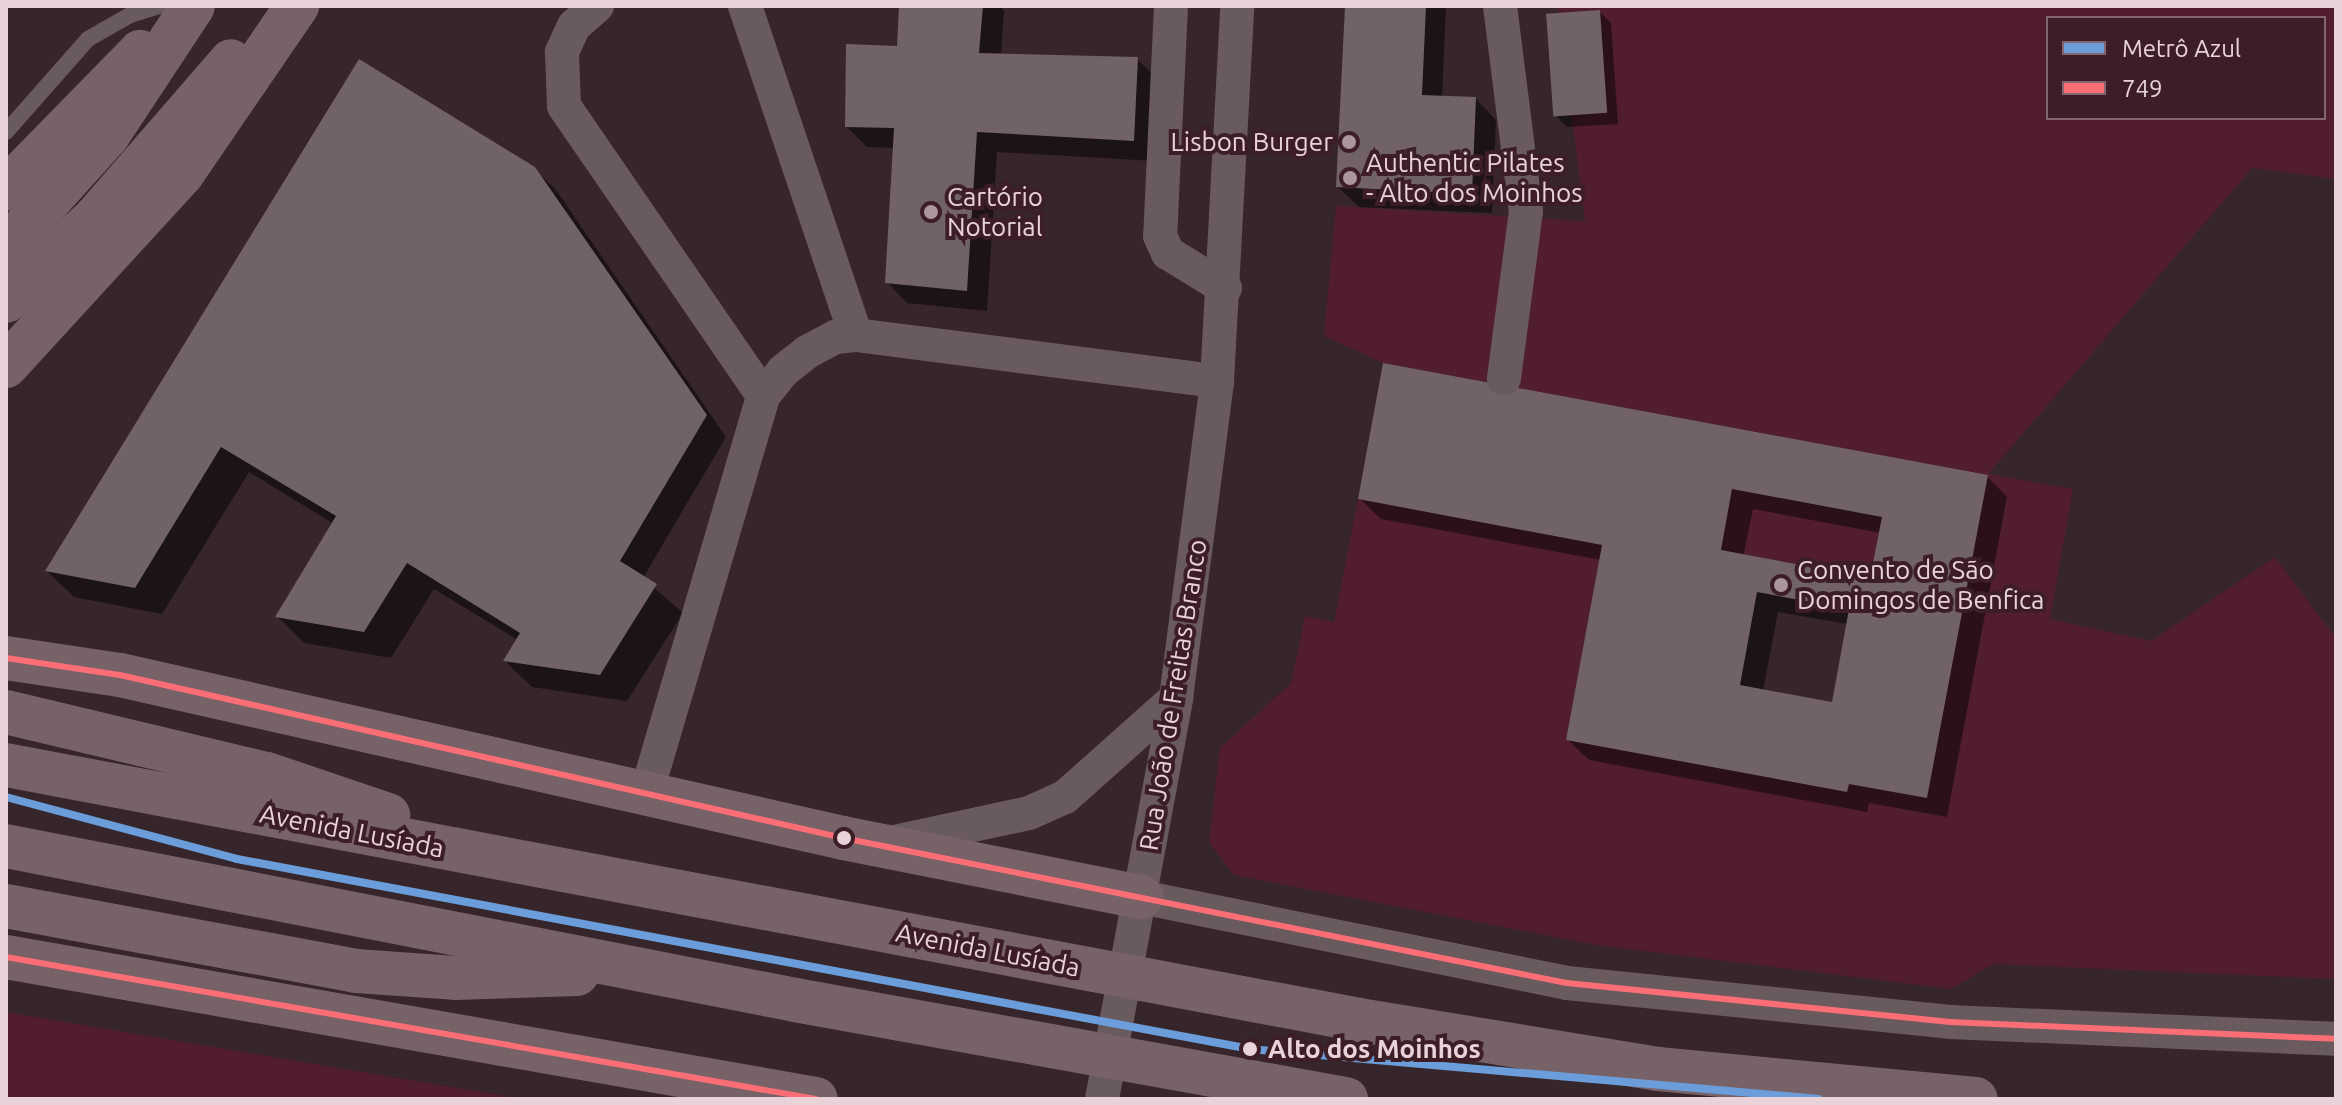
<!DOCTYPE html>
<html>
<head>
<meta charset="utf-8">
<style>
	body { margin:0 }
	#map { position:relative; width:2342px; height:1105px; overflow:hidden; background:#36252a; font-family:Ubuntu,sans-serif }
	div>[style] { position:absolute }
	.green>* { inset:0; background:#521e2f; transform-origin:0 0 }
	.shadow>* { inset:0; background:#0007 }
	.building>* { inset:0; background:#706265; transform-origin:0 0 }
	.lane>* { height:16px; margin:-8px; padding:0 8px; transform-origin:8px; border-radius:8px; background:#695a5e }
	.street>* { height:34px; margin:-17px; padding:0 17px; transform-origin:17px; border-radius:17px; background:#695a5e }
	.primary>* { height:44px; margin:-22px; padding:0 22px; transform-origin:22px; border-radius:22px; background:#766267 }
	.bus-1>* { height:6px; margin:-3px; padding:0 3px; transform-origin:3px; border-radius:3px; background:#fb6e76 }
	.metro-1>* { height:8px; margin:-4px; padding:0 4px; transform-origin:4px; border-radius:4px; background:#6a9dd9 }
	.dots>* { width:22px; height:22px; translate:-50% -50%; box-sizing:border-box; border:4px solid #3d1e27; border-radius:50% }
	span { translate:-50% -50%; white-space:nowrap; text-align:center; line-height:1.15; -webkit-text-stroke:8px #3d1e27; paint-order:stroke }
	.poi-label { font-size:26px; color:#e9d3d8 }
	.right { translate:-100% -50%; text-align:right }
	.left { translate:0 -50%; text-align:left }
	.street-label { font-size:26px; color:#e9d3d8 }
	.stop-label { font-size:26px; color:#e9d3d8; font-weight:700 }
	.frame { position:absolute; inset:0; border:8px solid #e9d3d8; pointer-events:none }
	.legend { position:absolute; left:2046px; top:16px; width:280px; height:104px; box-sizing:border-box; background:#3d1e27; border:2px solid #82666e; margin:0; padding:10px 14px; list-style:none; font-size:24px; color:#e9d3d8 }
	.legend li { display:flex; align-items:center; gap:16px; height:40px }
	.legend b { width:40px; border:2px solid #82666e }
</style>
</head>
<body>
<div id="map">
	<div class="green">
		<div style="clip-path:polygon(evenodd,1558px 6px,2336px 6px,2336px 179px,2252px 168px,1988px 474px,2073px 489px,2050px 619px,2151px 641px,2275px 557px,2336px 638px,2336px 979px,1993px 964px,1951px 989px,1596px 945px,1234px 875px,1209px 842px,1220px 748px,1291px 683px,1305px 616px,1334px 622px,1358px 499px,1602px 545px,1566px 740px,1846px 792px,1849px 784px,1927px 797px,1987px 475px,1383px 363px,1324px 336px,1336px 206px,1585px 221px,1558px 6px,2048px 18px,2324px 18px,2324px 118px,2048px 118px,2048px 18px)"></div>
		<div style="left:1732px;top:489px;width:153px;height:62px;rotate:11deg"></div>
		<div style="clip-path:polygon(6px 1012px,523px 1099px,6px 1099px)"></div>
	</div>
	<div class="shadow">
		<div style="clip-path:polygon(901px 6px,1000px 6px,1004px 11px,1001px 56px,1137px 59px,1158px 79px,1154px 161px,997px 152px,987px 311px,907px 303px,887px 282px,895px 148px,867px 147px,847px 127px,899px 48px)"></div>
		<div style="clip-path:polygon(1347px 6px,1446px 6px,1442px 98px,1476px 99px,1496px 120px,1492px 213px,1359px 207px,1338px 187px)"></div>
		<div style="clip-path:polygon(1600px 12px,1611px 23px,1618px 124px,1567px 127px,1556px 116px)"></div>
		<div style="clip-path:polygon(534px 169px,556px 190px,726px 437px,643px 578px,683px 613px,627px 701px,532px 687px,505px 661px,518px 640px,434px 589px,391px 658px,304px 643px,277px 616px,334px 524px,249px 472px,162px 614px,74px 597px,47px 571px)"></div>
		<div style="clip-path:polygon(evenodd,1987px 476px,2007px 497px,1947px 817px,1869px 803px,1867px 812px,1589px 760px,1568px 740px,1601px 560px,1381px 519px,1360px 499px,1987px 476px,1753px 509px,1881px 533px,1872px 580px,1743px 557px,1753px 509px,1987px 476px,1778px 612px,1848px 624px,1833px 704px,1763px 691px,1778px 612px)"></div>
	</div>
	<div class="building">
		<div style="clip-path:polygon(899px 6px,983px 6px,979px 53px,1138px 57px,1134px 141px,977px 132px,967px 291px,885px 283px,894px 128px,845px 127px,846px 44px,897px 46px)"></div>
		<div style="clip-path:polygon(1345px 6px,1426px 6px,1422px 95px,1476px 97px,1472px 194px,1336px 187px)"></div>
		<div style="left:1600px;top:10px;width:103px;height:54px;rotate:86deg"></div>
		<div style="clip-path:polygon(359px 59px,535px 167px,707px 415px,620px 561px,657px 584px,600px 675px,503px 661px,520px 633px,407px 563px,364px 632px,275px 617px,336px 516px,221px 447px,135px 588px,45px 571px)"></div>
		<div style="clip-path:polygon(evenodd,1383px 363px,1988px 475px,1927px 798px,1849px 784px,1847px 792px,1566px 740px,1602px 545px,1358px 499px,1383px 363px,1732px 489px,1882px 517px,1870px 578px,1721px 550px,1732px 489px,1383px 363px,1757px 592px,1849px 609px,1832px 702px,1740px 685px,1757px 592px)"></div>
	</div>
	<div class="lane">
		<div style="left:6px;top:132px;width:124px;rotate:-48.6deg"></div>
		<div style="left:88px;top:39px;width:48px;rotate:-29.7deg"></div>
		<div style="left:130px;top:15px;width:31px;rotate:-17deg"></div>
	</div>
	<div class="street">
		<div style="left:597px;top:6px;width:30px;rotate:139deg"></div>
		<div style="left:574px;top:26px;width:29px;rotate:115deg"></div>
		<div style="left:562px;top:52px;width:54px;rotate:87.9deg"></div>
		<div style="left:564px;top:106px;width:352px;rotate:55.5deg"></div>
		<div style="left:763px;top:396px;width:32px;rotate:-51deg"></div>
		<div style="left:783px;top:371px;width:31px;rotate:-38deg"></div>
		<div style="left:807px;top:352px;width:32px;rotate:-28deg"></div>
		<div style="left:835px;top:337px;width:21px;rotate:-5deg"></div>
		<div style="left:856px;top:335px;width:364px;rotate:7.3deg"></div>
		<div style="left:745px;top:6px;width:347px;rotate:71.4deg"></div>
		<div style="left:1171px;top:6px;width:230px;rotate:92.7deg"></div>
		<div style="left:1160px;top:236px;width:19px;rotate:65deg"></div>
		<div style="left:1168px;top:253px;width:67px;rotate:31.6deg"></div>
		<div style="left:1500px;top:6px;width:207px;rotate:82.8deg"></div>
		<div style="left:1526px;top:211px;width:169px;rotate:97.5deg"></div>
		<div style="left:647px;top:791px;width:412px;rotate:-73.6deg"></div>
		<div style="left:889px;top:843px;width:143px;rotate:-12.1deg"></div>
		<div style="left:1029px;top:813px;width:39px;rotate:-24deg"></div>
		<div style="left:1065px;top:797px;width:149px;rotate:-41.7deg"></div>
		<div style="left:1141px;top:897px;width:435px;rotate:11.4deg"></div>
		<div style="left:1567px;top:983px;width:385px;rotate:5.8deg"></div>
		<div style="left:1950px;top:1022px;width:386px;rotate:2.5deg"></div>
		<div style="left:1102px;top:1099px;width:408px;rotate:-79.5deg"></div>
		<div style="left:1176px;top:698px;width:320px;rotate:-82.6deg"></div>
		<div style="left:1217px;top:381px;width:376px;rotate:-86.9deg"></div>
	</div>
	<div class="primary">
		<div style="left:6px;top:189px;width:192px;rotate:-45.6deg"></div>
		<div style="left:6px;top:248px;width:152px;rotate:-47.9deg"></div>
		<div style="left:108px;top:135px;width:154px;rotate:-56.6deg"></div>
		<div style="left:6px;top:301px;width:123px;rotate:-43deg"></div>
		<div style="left:96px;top:217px;width:206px;rotate:-49.1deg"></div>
		<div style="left:6px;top:366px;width:260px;rotate:-47.5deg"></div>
		<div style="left:182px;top:174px;width:204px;rotate:-55.6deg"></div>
		<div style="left:6px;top:658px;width:115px;rotate:8.5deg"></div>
		<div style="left:120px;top:675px;width:741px;rotate:12.7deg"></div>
		<div style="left:843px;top:838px;width:304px;rotate:11.2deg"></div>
		<div style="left:6px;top:712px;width:268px;rotate:13.4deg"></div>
		<div style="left:267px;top:774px;width:128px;rotate:18.7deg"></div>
		<div style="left:6px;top:765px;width:1377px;rotate:10.67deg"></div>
		<div style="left:1359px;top:1020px;width:303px;rotate:9.3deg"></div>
		<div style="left:1658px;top:1069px;width:319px;rotate:5.4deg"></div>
		<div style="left:6px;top:846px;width:804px;rotate:11.04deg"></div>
		<div style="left:795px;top:1000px;width:560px;rotate:10.19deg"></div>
		<div style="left:6px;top:906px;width:356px;rotate:10.5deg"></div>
		<div style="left:356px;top:971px;width:99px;rotate:4deg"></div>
		<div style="left:455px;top:978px;width:122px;rotate:-1.9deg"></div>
		<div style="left:6px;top:957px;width:822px;rotate:9.94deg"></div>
	</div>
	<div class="bus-1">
		<div style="left:6px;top:658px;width:115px;rotate:8.5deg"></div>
		<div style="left:120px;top:675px;width:741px;rotate:12.7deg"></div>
		<div style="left:843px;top:838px;width:738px;rotate:11.33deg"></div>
		<div style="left:1567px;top:983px;width:385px;rotate:5.8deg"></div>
		<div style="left:1950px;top:1022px;width:386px;rotate:2.5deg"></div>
		<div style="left:6px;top:957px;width:822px;rotate:9.94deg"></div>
	</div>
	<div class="metro-1">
		<div style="left:6px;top:797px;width:239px;rotate:15deg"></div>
		<div style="left:237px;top:859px;width:1031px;rotate:10.62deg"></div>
		<div style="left:1250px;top:1049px;width:571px;rotate:5.02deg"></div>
	</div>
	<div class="dots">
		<div style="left:1349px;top:142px;background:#aa969b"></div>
		<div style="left:1350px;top:178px;background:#aa969b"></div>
		<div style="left:931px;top:212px;background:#aa969b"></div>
		<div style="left:1781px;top:585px;background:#aa969b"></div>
		<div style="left:844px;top:838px;background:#e9d3d8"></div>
		<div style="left:1250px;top:1049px;background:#e9d3d8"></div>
	</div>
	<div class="poi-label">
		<span class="right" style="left:1333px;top:142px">Lisbon Burger</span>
		<span class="left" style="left:1366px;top:178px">Authentic Pilates<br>- Alto dos Moinhos</span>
		<span class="left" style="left:947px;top:212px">Cartório<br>Notorial</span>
		<span class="left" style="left:1797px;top:585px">Convento de São<br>Domingos de Benfica</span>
	</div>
	<div class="street-label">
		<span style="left:1173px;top:695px;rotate:-81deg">Rua João de Freitas Branco</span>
		<span style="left:352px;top:831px;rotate:11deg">Avenida Lusíada</span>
		<span style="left:988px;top:950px;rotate:11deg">Avenida Lusíada</span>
	</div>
	<div class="stop-label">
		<span class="left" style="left:1268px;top:1049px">Alto dos Moinhos</span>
	</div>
	<div class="frame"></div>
	<ul class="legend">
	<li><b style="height:10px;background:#6a9dd9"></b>Metrô Azul</li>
	<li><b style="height:10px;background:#fb6e76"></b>749</li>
	</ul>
</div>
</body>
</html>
